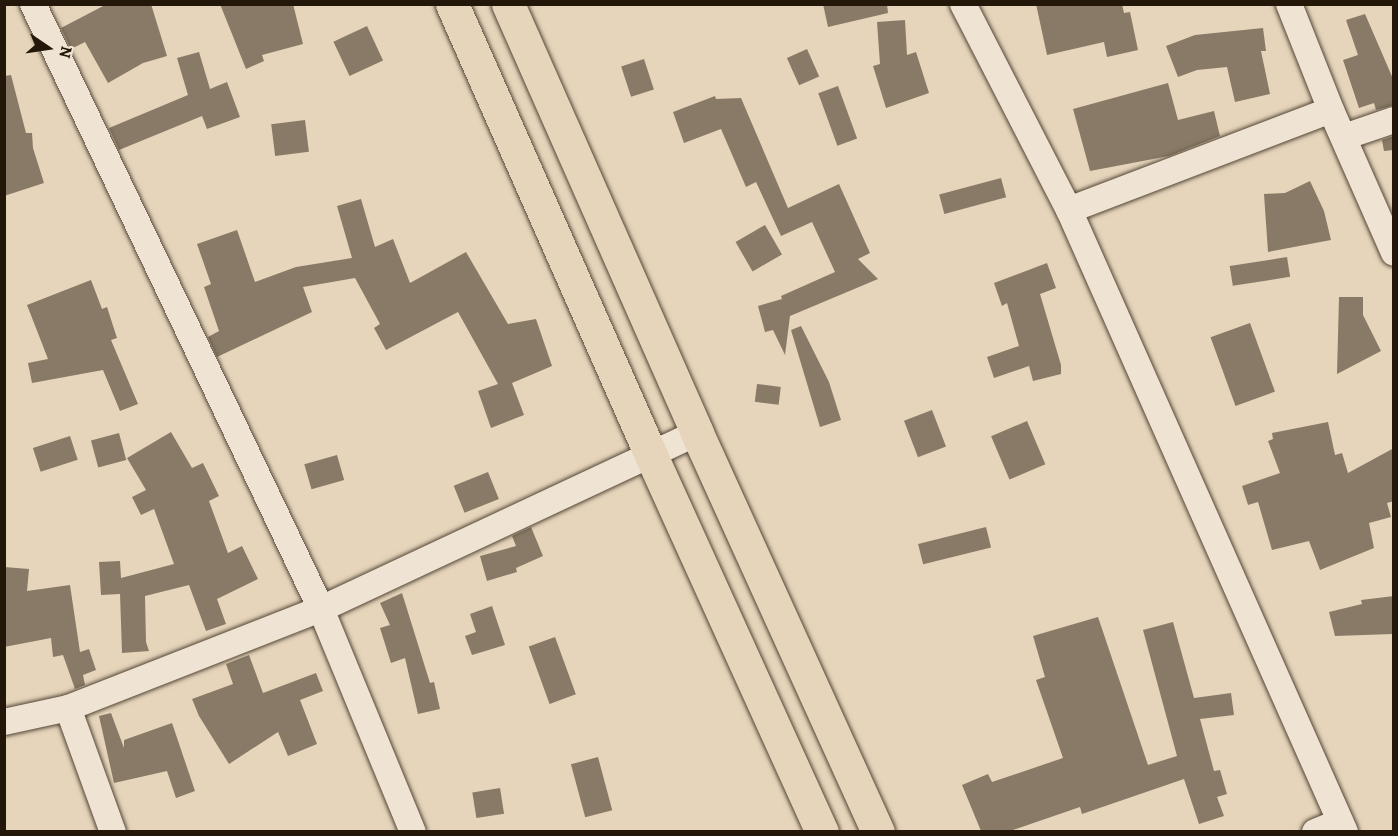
<!DOCTYPE html>
<html>
<head>
<meta charset="utf-8">
<style>
	body { margin:0 }
	#map { position:relative; width:1398px; height:836px; overflow:hidden; background:#e6d5bb; font-family:Alegreya,serif }
	div>[style] { position:absolute }
	.building>* { inset:0; background:#887a66; transform-origin:0 0 }
	.roads { filter:drop-shadow(0 0 2px #534636) drop-shadow(0 0 2px #534636) }
	.minor>* { height:26px; margin:-13px; padding:0 13px; transform-origin:13px; border-radius:13px; background:#efe4d3 }
	.highway>* { height:33px; margin:-16.5px; padding:0 16.5px; transform-origin:16.5px; border-radius:16.5px; background:#e6d5bb }
	span { translate:-50% -50%; white-space:nowrap; text-align:center; line-height:1.15; -webkit-text-stroke:4.5px #efe4d3; paint-order:stroke }
	.frame { position:absolute; inset:0; border:6px solid #221709; pointer-events:none }
	.north { position:absolute; left:18px; top:18px; width:60px; height:60px; -webkit-text-stroke:4px #efe4d3; paint-order:stroke; rotate:103deg; font-size:16px; font-weight:700; line-height:24px; text-align:center; color:#221709 }
	.north::after { content:''; display:block; margin:auto; width:21px; height:27px; background:#221709; clip-path:polygon(50% 0,100% 100%,50% 72%,0 100%) }
</style>
</head>
<body>
<div id="map">
	<div class="building">
		<div style="clip-path:polygon(107px 4px,151px 4px,167px 56px,143px 63px,108px 83px,85px 42px,71px 49px,61px 28px)"></div>
		<div style="clip-path:polygon(220px 4px,293px 4px,303px 44px,262px 55px,264px 61px,246px 69px)"></div>
		<div style="clip-path:polygon(823px 4px,887px 4px,888px 13px,828px 27px)"></div>
		<div style="clip-path:polygon(1036px 4px,1122px 4px,1124px 13px,1130px 12px,1138px 50px,1107px 57px,1104px 42px,1047px 55px)"></div>
		<div style="clip-path:polygon(1365px 14px,1394px 81px,1394px 105px,1376px 110px,1374px 103px,1359px 108px,1343px 60px,1358px 55px,1346px 20px)"></div>
		<div style="clip-path:polygon(905px 20px,907px 55px,916px 52px,929px 93px,886px 108px,873px 66px,880px 64px,877px 22px)"></div>
		<div style="left:367px;top:26px;width:38px;height:37px;rotate:65deg"></div>
		<div style="clip-path:polygon(1263px 28px,1266px 51px,1261px 51px,1270px 94px,1235px 102px,1227px 67px,1197px 70px,1178px 77px,1166px 46px,1195px 35px)"></div>
		<div style="left:807px;top:49px;width:30px;height:22px;rotate:66deg"></div>
		<div style="clip-path:polygon(199px 52px,210px 89px,227px 82px,240px 117px,207px 129px,202px 116px,119px 150px,109px 128px,188px 95px,177px 58px)"></div>
		<div style="left:644px;top:59px;width:32px;height:24px;rotate:72deg"></div>
		<div style="clip-path:polygon(11px 75px,26px 133px,32px 133px,33px 148px,44px 183px,4px 196px,4px 76px)"></div>
		<div style="clip-path:polygon(1168px 83px,1178px 120px,1214px 111px,1220px 136px,1169px 156px,1090px 171px,1073px 109px)"></div>
		<div style="left:838px;top:86px;width:56px;height:21px;rotate:70deg"></div>
		<div style="clip-path:polygon(715px 96px,716px 99px,741px 98px,788px 208px,839px 184px,870px 253px,858px 259px,878px 279px,790px 316px,785px 355px,773px 330px,765px 332px,758px 306px,782px 299px,781px 296px,835px 272px,812px 222px,781px 236px,756px 182px,746px 187px,721px 129px,684px 143px,673px 112px)"></div>
		<div style="left:305px;top:120px;width:32px;height:34px;rotate:83deg"></div>
		<div style="clip-path:polygon(1394px 136px,1394px 150px,1384px 151px,1382px 140px)"></div>
		<div style="left:1001px;top:178px;width:20px;height:64px;rotate:75deg"></div>
		<div style="clip-path:polygon(1310px 181px,1324px 211px,1331px 240px,1268px 252px,1264px 194px,1285px 193px)"></div>
		<div style="clip-path:polygon(361px 199px,375px 247px,393px 239px,410px 283px,466px 252px,508px 324px,536px 319px,552px 366px,512px 383px,524px 415px,491px 428px,478px 391px,498px 384px,458px 312px,386px 350px,374px 328px,380px 324px,355px 278px,303px 287px,312px 312px,217px 357px,208px 337px,219px 331px,204px 287px,211px 284px,197px 244px,237px 230px,255px 282px,296px 267px,352px 258px,337px 206px)"></div>
		<div style="left:765px;top:225px;width:34px;height:34px;rotate:60deg"></div>
		<div style="left:1287px;top:257px;width:20px;height:58px;rotate:81deg"></div>
		<div style="clip-path:polygon(1047px 263px,1056px 288px,1040px 294px,1061px 365px,1061px 374px,1033px 381px,1029px 366px,994px 378px,987px 357px,1019px 346px,1007px 303px,1002px 306px,994px 283px)"></div>
		<div style="clip-path:polygon(91px 280px,102px 309px,107px 307px,117px 338px,111px 340px,138px 404px,120px 411px,103px 370px,32px 383px,28px 363px,48px 359px,27px 305px)"></div>
		<div style="clip-path:polygon(1339px 297px,1363px 297px,1363px 315px,1381px 351px,1337px 374px)"></div>
		<div style="left:1250px;top:323px;width:73px;height:42px;rotate:70deg"></div>
		<div style="clip-path:polygon(801px 326px,829px 382px,841px 420px,820px 427px,791px 330px)"></div>
		<div style="left:757px;top:384px;width:24px;height:18px;rotate:7deg"></div>
		<div style="left:932px;top:410px;width:39px;height:30px;rotate:69deg"></div>
		<div style="left:1027px;top:421px;width:47px;height:39px;rotate:67deg"></div>
		<div style="clip-path:polygon(1328px 422px,1335px 455px,1342px 453px,1348px 473px,1394px 448px,1394px 501px,1387px 503px,1391px 517px,1369px 523px,1374px 548px,1320px 570px,1309px 541px,1272px 550px,1258px 502px,1248px 505px,1242px 486px,1280px 473px,1268px 441px,1273px 439px,1272px 433px)"></div>
		<div style="clip-path:polygon(171px 432px,192px 468px,203px 463px,219px 496px,209px 501px,228px 553px,242px 546px,258px 579px,217px 599px,226px 624px,206px 631px,189px 585px,145px 596px,146px 642px,149px 651px,122px 653px,120px 594px,101px 595px,99px 562px,120px 561px,121px 578px,174px 564px,154px 509px,141px 515px,132px 497px,146px 490px,127px 458px)"></div>
		<div style="left:119px;top:433px;width:28px;height:29px;rotate:75deg"></div>
		<div style="left:70px;top:436px;width:25px;height:39px;rotate:72deg"></div>
		<div style="left:337px;top:455px;width:26px;height:34px;rotate:74deg"></div>
		<div style="left:488px;top:472px;width:29px;height:37px;rotate:68deg"></div>
		<div style="clip-path:polygon(531px 527px,543px 556px,516px 568px,517px 572px,487px 581px,480px 556px,516px 546px,512px 536px)"></div>
		<div style="left:986px;top:527px;width:21px;height:70px;rotate:76deg"></div>
		<div style="clip-path:polygon(4px 567px,29px 569px,27px 591px,70px 585px,80px 652px,89px 649px,96px 670px,83px 675px,85px 685px,75px 689px,63px 655px,53px 657px,51px 638px,4px 647px)"></div>
		<div style="clip-path:polygon(402px 593px,430px 683px,434px 682px,440px 709px,418px 714px,405px 658px,391px 663px,380px 628px,390px 625px,380px 603px)"></div>
		<div style="clip-path:polygon(1394px 596px,1393px 634px,1335px 636px,1329px 612px,1362px 604px,1361px 600px)"></div>
		<div style="clip-path:polygon(492px 606px,505px 645px,472px 655px,465px 636px,476px 632px,470px 614px)"></div>
		<div style="clip-path:polygon(1098px 617px,1148px 765px,1177px 756px,1143px 630px,1173px 622px,1194px 698px,1231px 693px,1234px 715px,1200px 719px,1214px 771px,1220px 770px,1227px 794px,1217px 797px,1224px 816px,1199px 824px,1184px 779px,1082px 814px,1080px 807px,1010px 831px,981px 831px,962px 785px,988px 774px,992px 782px,1063px 758px,1036px 680px,1045px 677px,1033px 636px)"></div>
		<div style="left:555px;top:637px;width:61px;height:28px;rotate:70deg"></div>
		<div style="clip-path:polygon(249px 655px,263px 693px,316px 673px,323px 691px,300px 700px,317px 744px,288px 756px,278px 732px,229px 764px,199px 716px,192px 699px,233px 684px,226px 664px)"></div>
		<div style="clip-path:polygon(111px 713px,124px 748px,124px 740px,172px 723px,195px 791px,176px 798px,167px 771px,114px 783px,99px 716px)"></div>
		<div style="left:598px;top:757px;width:55px;height:28px;rotate:75deg"></div>
		<div style="left:500px;top:788px;width:26px;height:28px;rotate:81deg"></div>
	</div>
	<div class="roads">
		<div class="minor">
			<div style="left:33px;top:4px;width:670px;rotate:64.54deg"></div>
			<div style="left:321px;top:609px;width:241px;rotate:67.6deg"></div>
			<div style="left:963px;top:4px;width:232px;rotate:62.8deg"></div>
			<div style="left:1069px;top:210px;width:680px;rotate:66.07deg"></div>
			<div style="left:1289px;top:4px;width:114px;rotate:68.4deg"></div>
			<div style="left:1331px;top:110px;width:156px;rotate:66.2deg"></div>
			<div style="left:1344px;top:137px;width:53px;rotate:-18.8deg"></div>
			<div style="left:1069px;top:210px;width:280px;rotate:-20.9deg"></div>
			<div style="left:68px;top:708px;width:132px;rotate:70.1deg"></div>
			<div style="left:4px;top:722px;width:66px;rotate:-12.3deg"></div>
			<div style="left:68px;top:708px;width:272px;rotate:-21.4deg"></div>
			<div style="left:321px;top:609px;width:415px;rotate:-25.1deg"></div>
			<div style="left:1315px;top:832px;width:27px;rotate:-22deg"></div>
		</div>
		<div class="highway">
			<div style="left:452px;top:4px;width:491px;rotate:66.2deg"></div>
			<div style="left:650px;top:453px;width:416px;rotate:65.6deg"></div>
			<div style="left:508px;top:4px;width:469px;rotate:66.2deg"></div>
			<div style="left:697px;top:433px;width:438px;rotate:65.6deg"></div>
		</div>
	</div>
	<div class="frame"></div>
	<div class="north">N</div>
</div>
</body>
</html>
